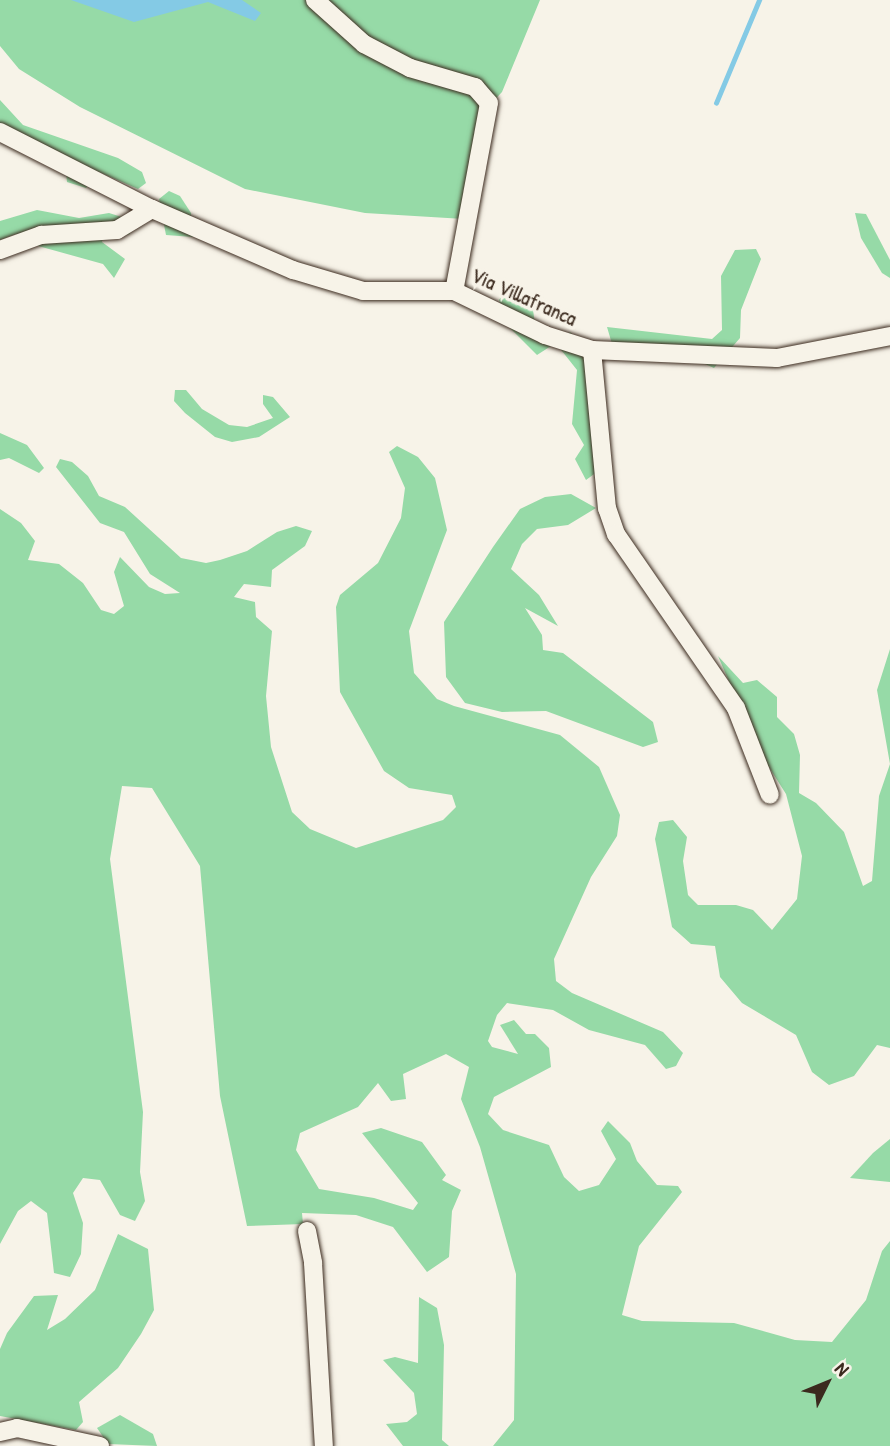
<!DOCTYPE html>
<html>
<head>
<meta charset="utf-8">
<style>
	body { margin:0 }
	#map { position:relative; width:890px; height:1446px; overflow:hidden; background:#f7f3e8; font-family:"Patrick Hand",sans-serif }
	div>[style] { position:absolute }
	.green>* { inset:0; background:#96daa7 }
	.water>* { inset:0; background:#84cae5 }
	.stream>* { height:4.5px; margin:-2.25px; padding:0 2.25px; transform-origin:2.25px; border-radius:2.25px; background:#84cae5 }
	.roads { filter:drop-shadow(0 0 2px #3b2a1e) drop-shadow(0 0 2px #3b2a1e) }
	.minor>* { height:18px; margin:-9px; padding:0 9px; transform-origin:9px; border-radius:9px; background:#f7f3e8 }
	span { translate:-50% -50%; white-space:nowrap; text-align:center; line-height:1.15; -webkit-text-stroke:7px #f7f3e8; paint-order:stroke }
	.street-label { font-size:21px; color:#3b2a1e }
	.north { position:absolute; left:792px; top:1348px; width:70px; height:70px; -webkit-text-stroke:5px #f7f3e8; paint-order:stroke; rotate:47deg; font-size:19px; font-weight:700; line-height:28px; text-align:center; color:#3b2a1e }
	.north::after { content:''; display:block; margin:auto; width:24px; height:32px; background:#3b2a1e; clip-path:polygon(50% 0,100% 100%,50% 72%,0 100%) }
</style>
</head>
<body>
<div id="map">
	<div class="green">
		<div style="clip-path:polygon(0 0,540px 0,502px 92px,484px 111px,464px 219px,365px 213px,245px 189px,80px 107px,19px 69px,0 46px)"></div>
		<div style="clip-path:polygon(0 100px,23px 125px,118px 158px,142px 172px,146px 183px,138px 189px,99px 172px,86px 188px,67px 182px,65px 162px,0 127px)"></div>
		<div style="clip-path:polygon(169px 191px,180px 196px,191px 213px,193px 237px,166px 235px,159px 199px)"></div>
		<div style="clip-path:polygon(37px 210px,79px 218px,109px 213px,125px 218px,130px 234px,115px 238px,103px 236px,102px 242px,125px 259px,114px 278px,103px 264px,31px 244px,16px 234px,0 240px,0 221px)"></div>
		<div style="clip-path:polygon(855px 213px,866px 214px,890px 260px,890px 278px,882px 273px,861px 238px)"></div>
		<div style="clip-path:polygon(756px 249px,761px 259px,741px 310px,740px 338px,714px 368px,689px 357px,612px 344px,607px 327px,712px 339px,722px 330px,721px 276px,735px 250px)"></div>
		<div style="clip-path:polygon(505px 292px,533px 309px,535px 325px,551px 346px,537px 355px,510px 328px,499px 300px)"></div>
		<div style="clip-path:polygon(570px 332px,587px 349px,601px 469px,586px 480px,575px 459px,584px 445px,572px 424px,577px 370px,558px 346px)"></div>
		<div style="clip-path:polygon(175px 390px,186px 390px,202px 409px,229px 425px,247px 427px,273px 418px,263px 404px,263px 395px,273px 397px,290px 417px,259px 437px,232px 442px,215px 437px,185px 413px,174px 401px)"></div>
		<div style="clip-path:polygon(0 433px,27px 445px,44px 468px,39px 473px,9px 458px,0 460px)"></div>
		<div style="clip-path:polygon(397px 446px,418px 457px,435px 478px,447px 530px,409px 631px,414px 673px,437px 699px,454px 706px,560px 735px,599px 767px,620px 815px,617px 836px,591px 877px,554px 959px,556px 981px,572px 993px,663px 1032px,683px 1053px,676px 1066px,666px 1069px,645px 1045px,589px 1030px,553px 1010px,507px 1003px,497px 1015px,488px 1041px,492px 1047px,518px 1054px,500px 1025px,514px 1020px,526px 1034px,535px 1034px,549px 1048px,551px 1067px,494px 1097px,488px 1114px,503px 1130px,549px 1145px,564px 1177px,579px 1191px,599px 1185px,616px 1159px,601px 1131px,608px 1121px,630px 1143px,637px 1161px,657px 1185px,678px 1186px,682px 1192px,639px 1246px,622px 1315px,642px 1321px,734px 1323px,795px 1340px,832px 1342px,866px 1300px,882px 1251px,890px 1241px,890px 1446px,493px 1446px,514px 1420px,516px 1274px,480px 1147px,461px 1099px,469px 1067px,446px 1054px,403px 1074px,406px 1099px,391px 1101px,378px 1083px,358px 1107px,300px 1133px,296px 1150px,319px 1189px,374px 1198px,413px 1210px,418px 1203px,362px 1133px,381px 1128px,422px 1142px,446px 1175px,442px 1180px,461px 1190px,452px 1211px,449px 1257px,427px 1272px,393px 1227px,356px 1215px,302px 1213px,303px 1224px,247px 1226px,220px 1096px,200px 866px,152px 788px,122px 786px,110px 859px,143px 1112px,140px 1172px,145px 1201px,135px 1221px,120px 1215px,100px 1180px,83px 1178px,73px 1193px,83px 1223px,81px 1254px,70px 1277px,54px 1273px,47px 1213px,31px 1201px,18px 1211px,0 1244px,0 509px,21px 523px,35px 541px,28px 560px,59px 564px,83px 583px,101px 610px,114px 614px,124px 606px,114px 572px,120px 557px,149px 587px,165px 594px,180px 593px,150px 574px,124px 532px,100px 523px,56px 467px,60px 459px,72px 462px,88px 476px,99px 496px,125px 507px,181px 558px,206px 563px,220px 560px,247px 551px,277px 532px,296px 526px,312px 531px,305px 546px,272px 570px,271px 587px,244px 584px,234px 597px,255px 602px,256px 617px,272px 631px,266px 696px,271px 747px,292px 812px,310px 829px,356px 848px,443px 820px,456px 807px,452px 795px,409px 788px,384px 771px,340px 692px,336px 607px,340px 595px,378px 563px,401px 518px,405px 488px,389px 452px)"></div>
		<div style="clip-path:polygon(571px 494px,596px 508px,568px 525px,537px 529px,522px 544px,511px 569px,539px 595px,558px 626px,525px 608px,542px 635px,543px 650px,563px 653px,653px 722px,658px 742px,643px 747px,546px 711px,502px 712px,465px 703px,446px 677px,444px 622px,493px 547px,520px 509px,545px 497px)"></div>
		<div style="clip-path:polygon(890px 649px,890px 1048px,877px 1045px,854px 1076px,829px 1085px,812px 1072px,796px 1035px,742px 1003px,720px 977px,715px 946px,691px 944px,672px 927px,655px 839px,659px 822px,673px 820px,687px 837px,683px 861px,688px 895px,698px 905px,736px 905px,753px 910px,772px 930px,797px 899px,802px 856px,786px 794px,760px 753px,718px 656px,743px 683px,757px 680px,777px 697px,777px 717px,794px 734px,800px 755px,799px 793px,816px 803px,844px 832px,863px 886px,872px 881px,879px 796px,890px 764px,877px 690px)"></div>
		<div style="clip-path:polygon(890px 1139px,890px 1182px,850px 1178px,873px 1153px)"></div>
		<div style="clip-path:polygon(118px 1234px,148px 1249px,154px 1310px,141px 1334px,118px 1368px,79px 1402px,83px 1422px,76px 1430px,0 1416px,0 1349px,7px 1333px,34px 1296px,58px 1295px,47px 1330px,65px 1319px,95px 1290px)"></div>
		<div style="clip-path:polygon(419px 1297px,437px 1308px,444px 1345px,442px 1440px,449px 1446px,403px 1446px,386px 1424px,407px 1422px,417px 1414px,414px 1393px,383px 1360px,395px 1357px,418px 1363px)"></div>
		<div style="clip-path:polygon(120px 1415px,153px 1434px,157px 1446px,108px 1444px,97px 1428px)"></div>
	</div>
	<div class="water">
		<div style="clip-path:polygon(71px 0,242px 0,261px 13px,255px 21px,208px 2px,134px 22px)"></div>
	</div>
	<div class="stream">
		<div style="left:716px;top:103px;width:112px;rotate:-67.3deg"></div>
	</div>
	<div class="roads">
		<div class="minor">
			<div style="left:315px;top:0;width:66px;rotate:41.9deg"></div>
			<div style="left:364px;top:44px;width:52px;rotate:27.6deg"></div>
			<div style="left:410px;top:68px;width:68px;rotate:16.3deg"></div>
			<div style="left:475px;top:87px;width:21px;rotate:49deg"></div>
			<div style="left:489px;top:103px;width:191px;rotate:100.5deg"></div>
			<div style="left:0;top:132px;width:170px;rotate:26.9deg"></div>
			<div style="left:152px;top:209px;width:154px;rotate:23.4deg"></div>
			<div style="left:293px;top:270px;width:73px;rotate:16.7deg"></div>
			<div style="left:363px;top:291px;width:91px"></div>
			<div style="left:454px;top:291px;width:101px;rotate:25.8deg"></div>
			<div style="left:545px;top:335px;width:49px;rotate:17.7deg"></div>
			<div style="left:592px;top:350px;width:185px;rotate:2.5deg"></div>
			<div style="left:777px;top:358px;width:115px;rotate:-11deg"></div>
			<div style="left:0;top:250px;width:44px;rotate:-20.1deg"></div>
			<div style="left:41px;top:235px;width:76px;rotate:-3.8deg"></div>
			<div style="left:117px;top:230px;width:41px;rotate:-31deg"></div>
			<div style="left:592px;top:350px;width:159px;rotate:84.6deg"></div>
			<div style="left:607px;top:508px;width:28px;rotate:71deg"></div>
			<div style="left:616px;top:534px;width:211px;rotate:55.4deg"></div>
			<div style="left:736px;top:708px;width:93px;rotate:68.7deg"></div>
			<div style="left:307px;top:1231px;width:33px;rotate:79deg"></div>
			<div style="left:313px;top:1263px;width:183px;rotate:86.6deg"></div>
			<div style="left:0;top:1432px;width:17px;rotate:-13deg"></div>
			<div style="left:17px;top:1428px;width:85px;rotate:12.2deg"></div>
		</div>
	</div>
	<div class="street-label">
		<span style="left:524px;top:297px;rotate:24deg">Via Villafranca</span>
	</div>
	<div class="north">N</div>
</div>
</body>
</html>
